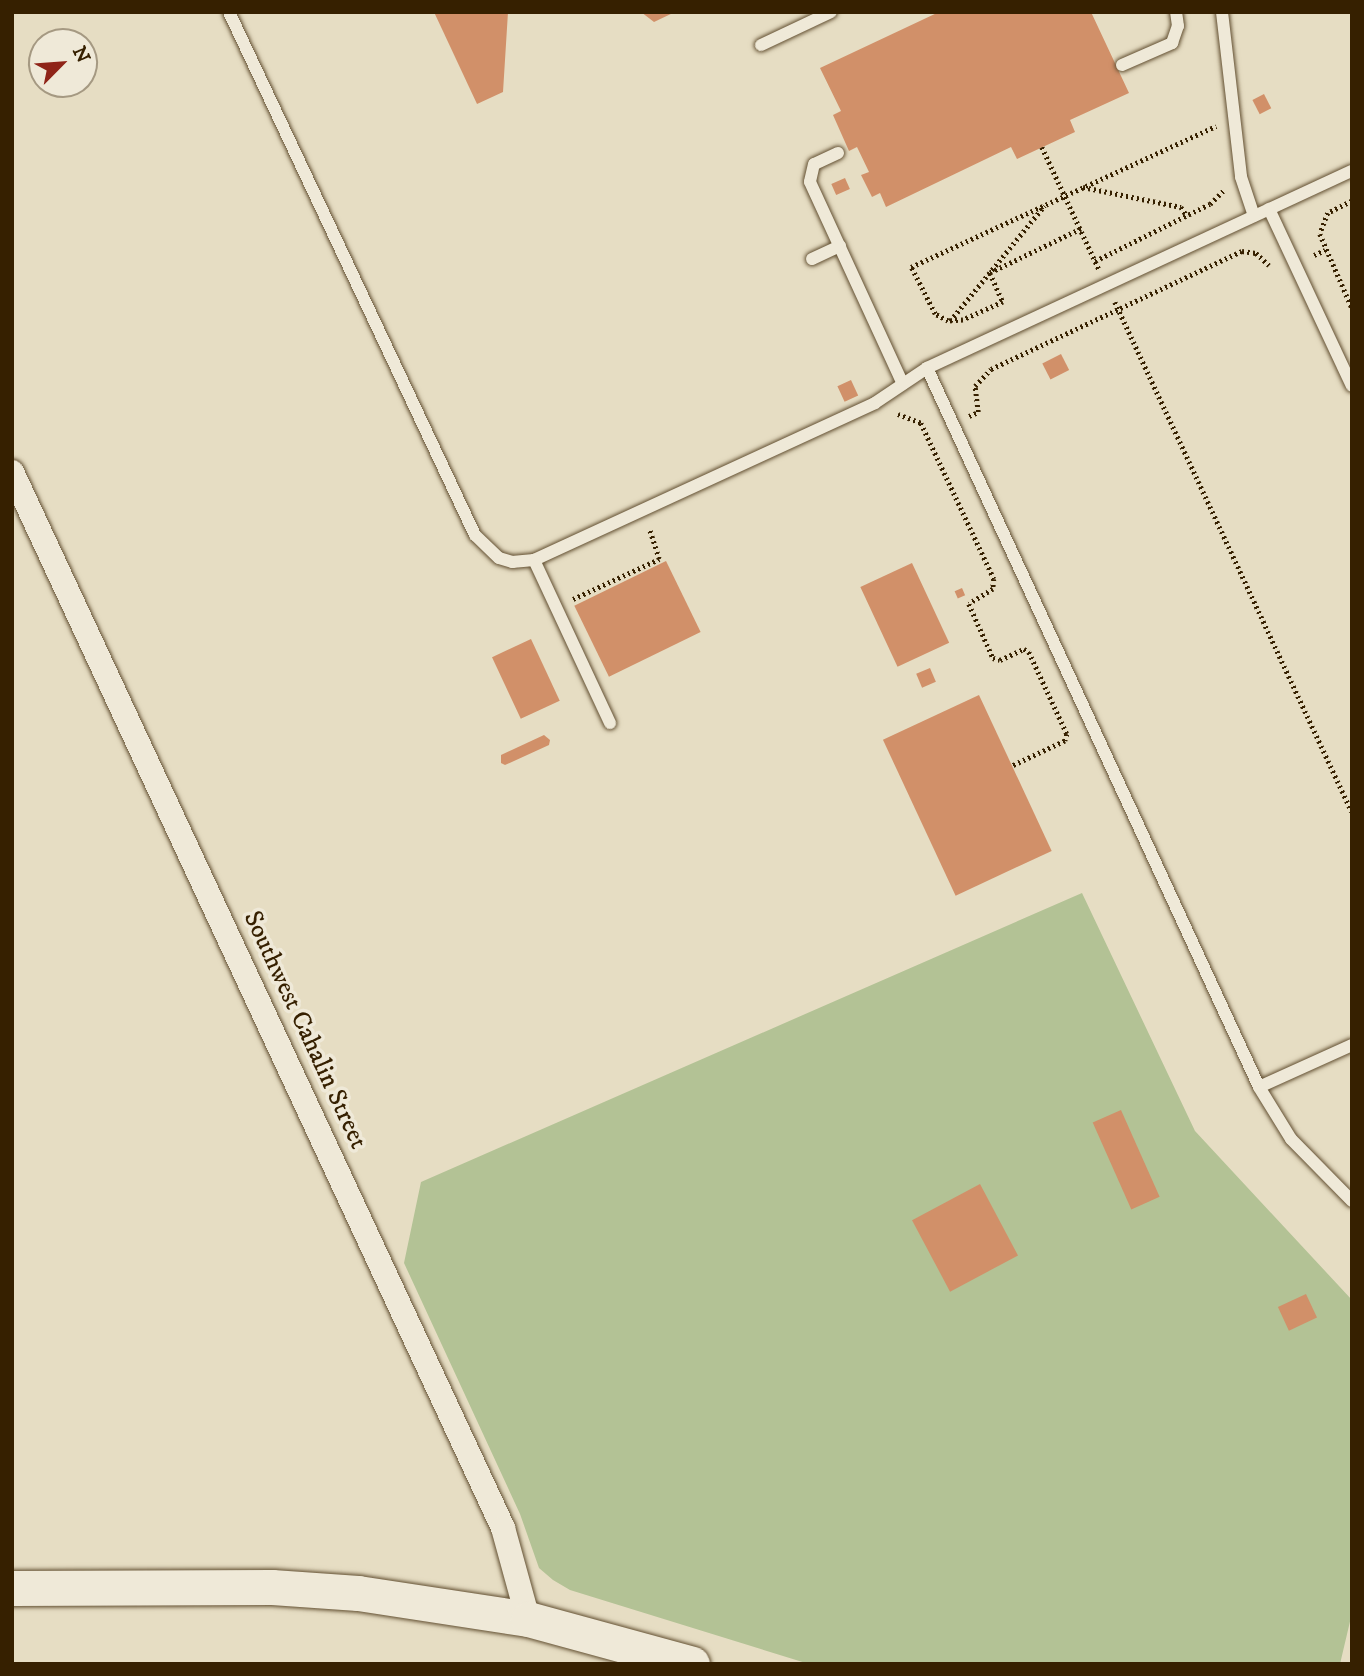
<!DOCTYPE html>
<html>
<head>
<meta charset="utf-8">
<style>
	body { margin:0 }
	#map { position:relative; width:1364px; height:1676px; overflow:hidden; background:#e6ddc3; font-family:"IM FELL DW Pica",serif }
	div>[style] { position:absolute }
	.green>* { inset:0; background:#b3c295 }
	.building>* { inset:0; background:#d19069; transform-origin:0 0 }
	.path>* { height:4.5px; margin-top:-2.25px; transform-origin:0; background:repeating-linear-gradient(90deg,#362000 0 2px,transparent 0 5.5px) }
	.roads { filter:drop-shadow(0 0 2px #624f31) drop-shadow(0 0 2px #624f31) }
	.lane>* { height:12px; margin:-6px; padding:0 6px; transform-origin:6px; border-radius:6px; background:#efe9d8 }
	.street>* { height:24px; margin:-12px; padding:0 12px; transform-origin:12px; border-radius:12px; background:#efe9d8 }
	.secondary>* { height:35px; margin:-17.5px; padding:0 17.5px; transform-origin:17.5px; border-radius:17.5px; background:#efe9d8 }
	span { translate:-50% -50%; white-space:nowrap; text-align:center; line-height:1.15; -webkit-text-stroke:7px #efe9d8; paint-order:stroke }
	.street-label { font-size:26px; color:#362000 }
	.frame { position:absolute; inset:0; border:14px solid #362000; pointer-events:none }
	.north { position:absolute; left:28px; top:28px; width:70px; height:70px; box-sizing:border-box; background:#efe9d8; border:2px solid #a59982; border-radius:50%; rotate:65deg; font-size:19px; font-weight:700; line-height:28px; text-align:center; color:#362000 }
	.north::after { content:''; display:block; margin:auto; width:24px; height:32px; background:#8f2418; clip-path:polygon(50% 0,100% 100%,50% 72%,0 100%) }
</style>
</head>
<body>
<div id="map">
	<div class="green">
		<div style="clip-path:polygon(1082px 893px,1195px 1131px,1352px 1300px,1352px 1613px,1340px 1664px,809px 1664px,570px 1590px,553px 1580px,539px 1568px,520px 1514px,404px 1263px,421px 1182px)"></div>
	</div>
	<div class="building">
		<div style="clip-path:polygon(434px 12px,508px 12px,503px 92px,477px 104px)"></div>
		<div style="clip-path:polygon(641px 12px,675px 12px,654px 22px)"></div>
		<div style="clip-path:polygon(939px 12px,1091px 12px,1129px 93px,1070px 120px,1075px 132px,1017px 159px,1011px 147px,886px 207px,880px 193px,872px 197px,861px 175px,869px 172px,857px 147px,849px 151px,833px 115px,841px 111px,820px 68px)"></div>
		<div style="left:1264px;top:94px;width:16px;height:13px;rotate:63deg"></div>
		<div style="left:845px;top:178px;width:12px;height:15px;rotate:66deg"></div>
		<div style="left:1061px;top:354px;width:18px;height:21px;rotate:63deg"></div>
		<div style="left:851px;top:380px;width:17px;height:15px;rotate:65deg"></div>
		<div style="left:666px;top:561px;width:79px;height:102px;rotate:64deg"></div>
		<div style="left:912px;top:563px;width:88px;height:57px;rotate:65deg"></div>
		<div style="left:962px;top:588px;width:8px;height:8px;rotate:67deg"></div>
		<div style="left:531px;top:639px;width:68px;height:43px;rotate:65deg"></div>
		<div style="left:930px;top:668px;width:15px;height:15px;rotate:67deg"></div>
		<div style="left:979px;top:695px;width:172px;height:106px;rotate:65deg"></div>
		<div style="clip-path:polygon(544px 735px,550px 740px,549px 745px,505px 765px,501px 763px,501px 755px)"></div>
		<div style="left:1121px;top:1110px;width:95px;height:31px;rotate:66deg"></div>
		<div style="left:980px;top:1184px;width:81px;height:77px;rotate:62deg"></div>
		<div style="left:1306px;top:1294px;width:26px;height:31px;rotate:65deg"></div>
	</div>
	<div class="path">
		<div style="left:1042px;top:147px;width:135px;rotate:65deg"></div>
		<div style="left:1083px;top:187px;width:100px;rotate:11.5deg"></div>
		<div style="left:1181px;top:207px;width:11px;rotate:56deg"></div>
		<div style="left:1352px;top:201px;width:27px;rotate:153deg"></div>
		<div style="left:1328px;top:213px;width:22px;rotate:111deg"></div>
		<div style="left:1320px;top:234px;width:81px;rotate:66.6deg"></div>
		<div style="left:1081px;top:229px;width:101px;rotate:154.2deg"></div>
		<div style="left:990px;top:273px;width:32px;rotate:66deg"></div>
		<div style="left:1003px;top:302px;width:44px;rotate:155.8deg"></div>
		<div style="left:963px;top:320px;width:15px;rotate:176deg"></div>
		<div style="left:948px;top:321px;width:15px;rotate:-152deg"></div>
		<div style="left:935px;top:314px;width:53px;rotate:-117.1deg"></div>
		<div style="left:911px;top:267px;width:336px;rotate:-24.8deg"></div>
		<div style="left:1314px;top:255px;width:12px;rotate:-24deg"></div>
		<div style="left:1095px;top:261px;width:128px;rotate:-26.4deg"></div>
		<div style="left:1210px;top:204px;width:20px;rotate:-45deg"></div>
		<div style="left:1115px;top:302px;width:562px;rotate:65.08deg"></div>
		<div style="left:950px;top:321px;width:149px;rotate:-50.7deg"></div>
		<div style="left:898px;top:414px;width:25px;rotate:21deg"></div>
		<div style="left:921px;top:423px;width:172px;rotate:64.9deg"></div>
		<div style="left:994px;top:579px;width:10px;rotate:96deg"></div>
		<div style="left:993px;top:589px;width:28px;rotate:148deg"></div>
		<div style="left:969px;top:604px;width:59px;rotate:66deg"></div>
		<div style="left:993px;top:658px;width:7px;rotate:16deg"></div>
		<div style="left:1000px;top:660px;width:26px;rotate:-25deg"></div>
		<div style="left:1024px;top:649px;width:6px;rotate:31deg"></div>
		<div style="left:1029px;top:652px;width:90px;rotate:65.1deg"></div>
		<div style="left:1067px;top:734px;width:7px;rotate:106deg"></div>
		<div style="left:1065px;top:741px;width:59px;rotate:154.7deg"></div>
		<div style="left:969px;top:416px;width:10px;rotate:-24deg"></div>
		<div style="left:978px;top:412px;width:26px;rotate:-97deg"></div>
		<div style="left:975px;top:386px;width:23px;rotate:-47deg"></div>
		<div style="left:991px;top:369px;width:277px;rotate:-25.2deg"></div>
		<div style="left:1242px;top:251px;width:14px;rotate:8deg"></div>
		<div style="left:1256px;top:253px;width:18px;rotate:43deg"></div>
		<div style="left:573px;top:599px;width:95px;rotate:-24.9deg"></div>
		<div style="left:659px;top:559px;width:32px;rotate:-108deg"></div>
	</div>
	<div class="roads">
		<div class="lane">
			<div style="left:229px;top:12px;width:578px;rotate:64.81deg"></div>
			<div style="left:475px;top:535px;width:33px;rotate:44deg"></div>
			<div style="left:499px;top:558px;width:14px;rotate:17deg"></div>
			<div style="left:512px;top:562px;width:22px;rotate:-5deg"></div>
			<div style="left:534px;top:560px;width:375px;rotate:-24.7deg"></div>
			<div style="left:875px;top:403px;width:63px;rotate:-33.9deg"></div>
			<div style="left:927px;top:368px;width:468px;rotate:-24.9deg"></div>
			<div style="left:1222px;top:12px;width:166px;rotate:83.4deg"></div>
			<div style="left:1241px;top:177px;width:41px;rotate:71.6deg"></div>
			<div style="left:761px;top:45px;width:77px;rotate:-25.2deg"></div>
			<div style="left:1122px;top:65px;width:55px;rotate:-23.7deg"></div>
			<div style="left:1172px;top:43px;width:18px;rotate:-71deg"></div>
			<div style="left:1178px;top:26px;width:14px;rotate:-98deg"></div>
			<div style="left:838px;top:153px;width:26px;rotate:155deg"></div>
			<div style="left:814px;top:164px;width:18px;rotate:103deg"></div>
			<div style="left:810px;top:182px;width:222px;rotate:65.3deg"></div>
			<div style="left:1269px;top:209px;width:195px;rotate:64.9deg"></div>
			<div style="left:812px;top:259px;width:31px;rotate:-25deg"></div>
			<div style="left:927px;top:368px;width:792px;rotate:65.21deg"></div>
			<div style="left:1259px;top:1087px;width:61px;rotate:58.4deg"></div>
			<div style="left:1291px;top:1139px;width:87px;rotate:45.5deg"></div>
			<div style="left:534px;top:560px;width:180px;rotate:65deg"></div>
			<div style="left:1259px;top:1087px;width:102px;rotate:-24.3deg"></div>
		</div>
		<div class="street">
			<div style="left:12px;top:472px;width:1165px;rotate:65.06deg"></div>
			<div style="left:503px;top:1528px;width:94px;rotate:74.6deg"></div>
		</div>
		<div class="secondary">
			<div style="left:12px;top:1588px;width:260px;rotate:-0.2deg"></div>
			<div style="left:272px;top:1587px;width:86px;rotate:4deg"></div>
			<div style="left:358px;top:1593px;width:172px;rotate:8.7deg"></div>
			<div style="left:528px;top:1619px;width:170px;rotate:15.3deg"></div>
		</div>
	</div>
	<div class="street-label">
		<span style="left:305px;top:1030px;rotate:65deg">Southwest Cahalin Street</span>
	</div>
	<div class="frame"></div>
	<div class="north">N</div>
</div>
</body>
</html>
